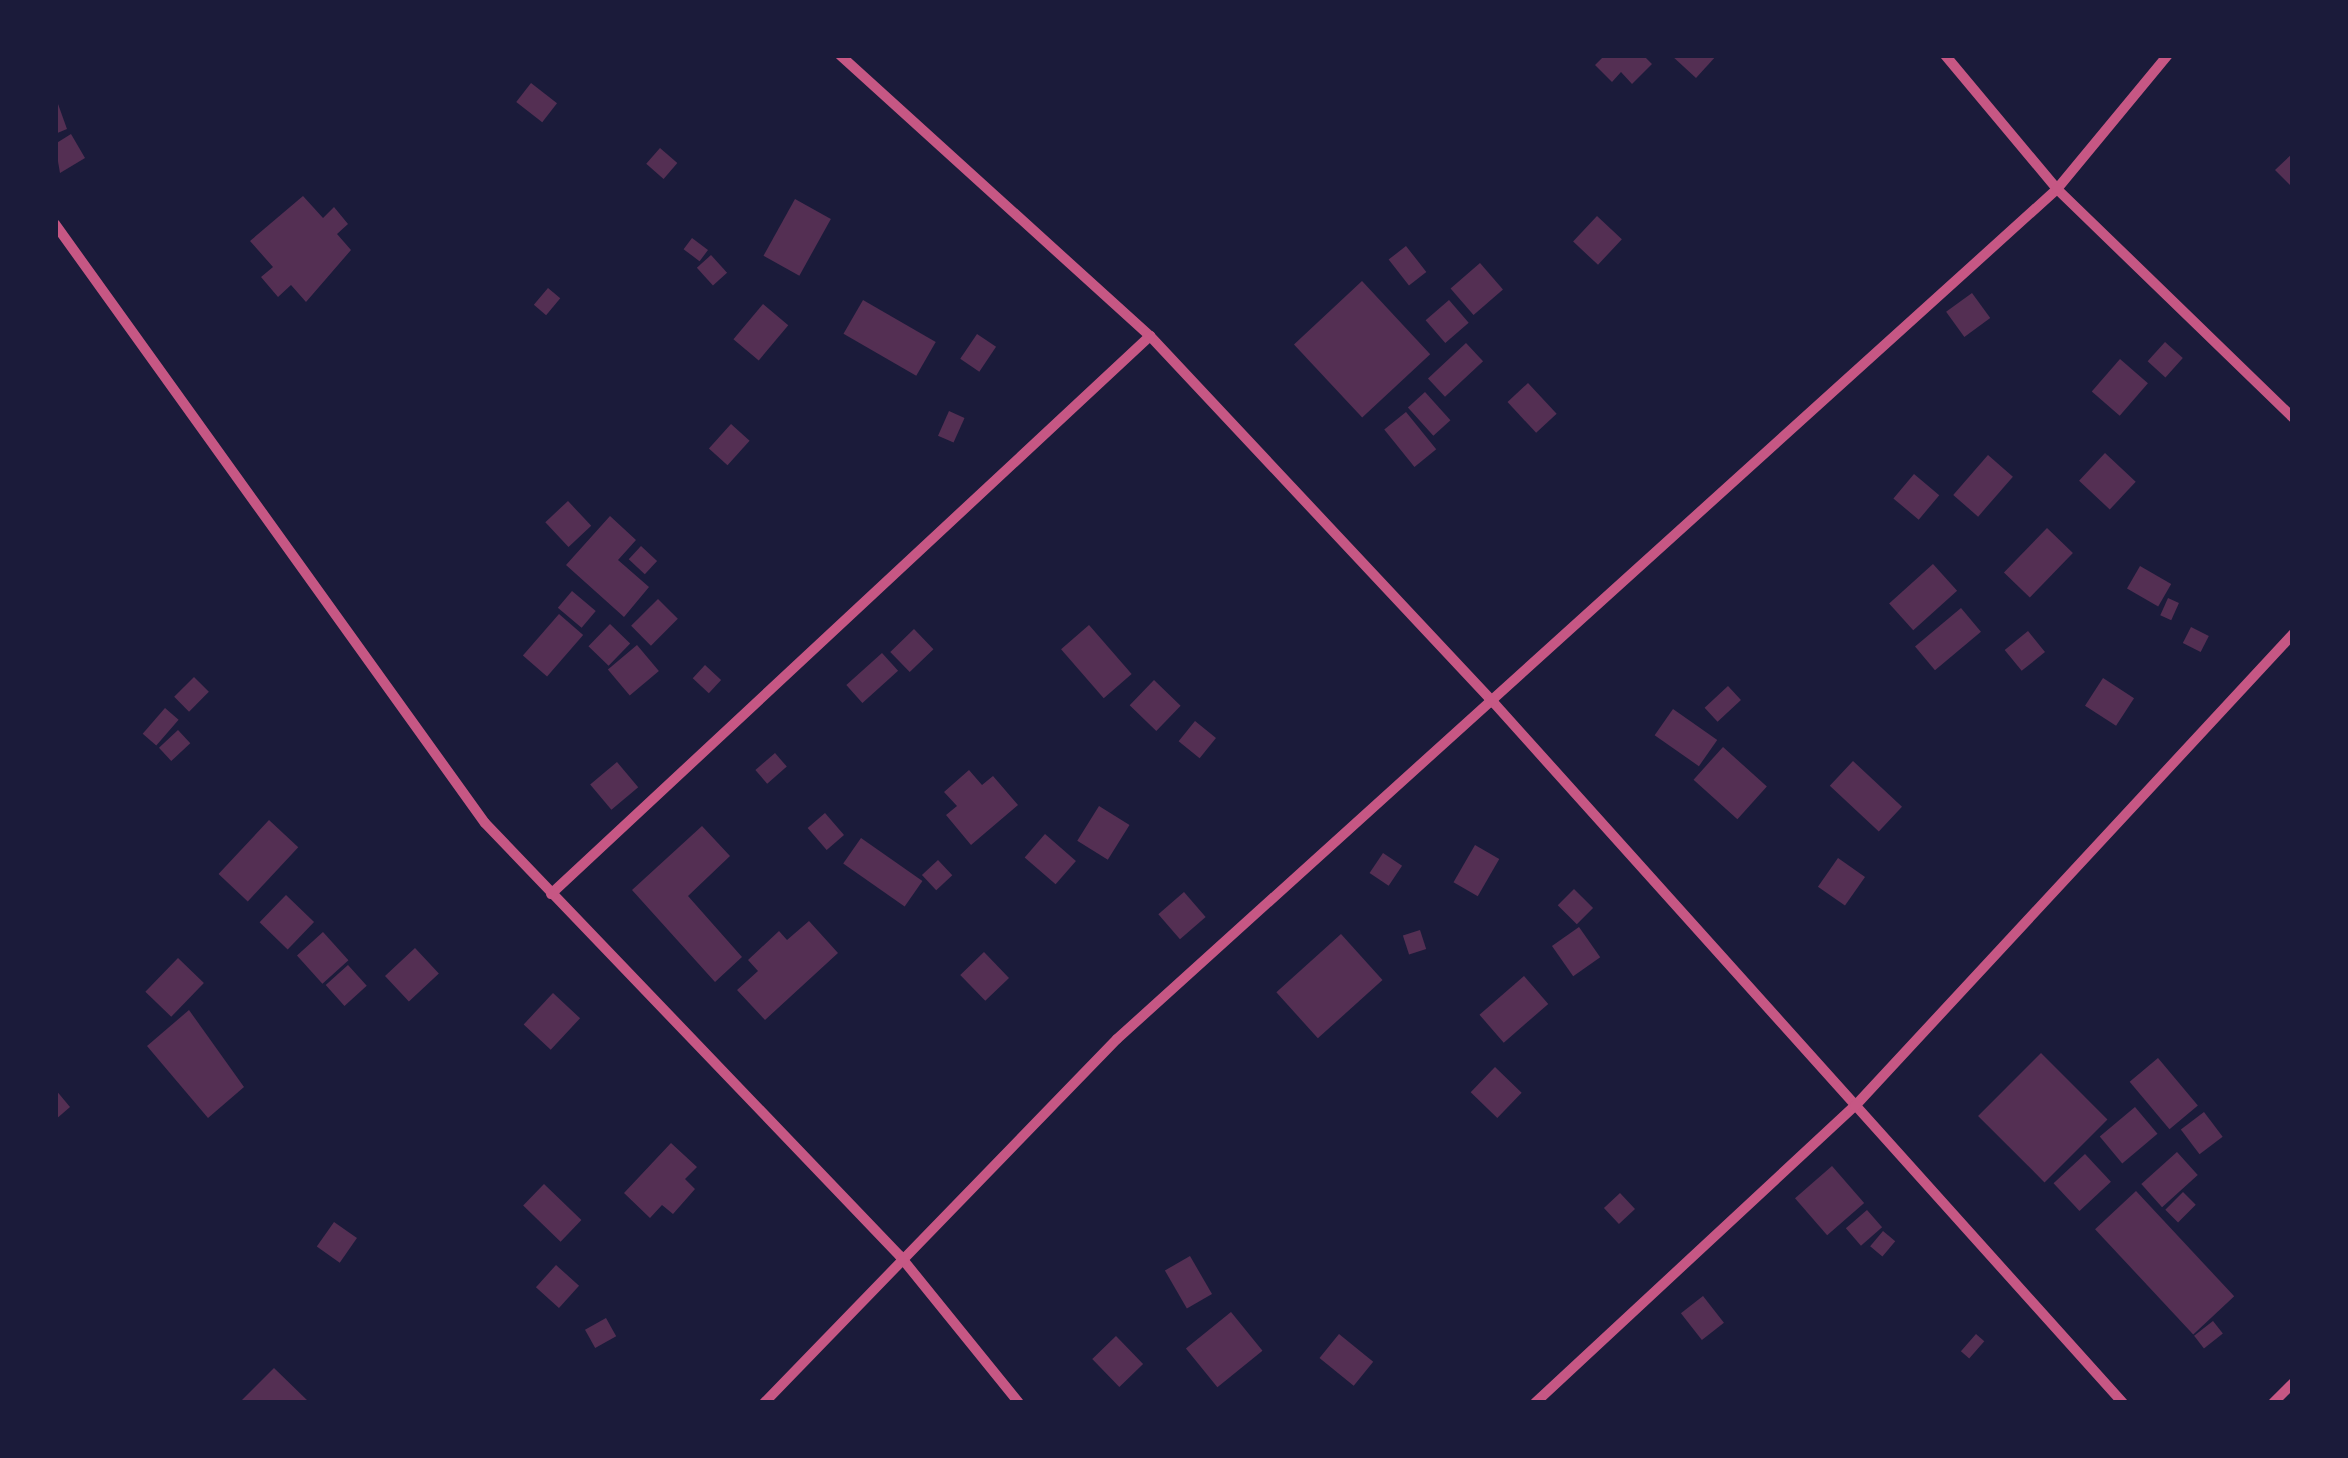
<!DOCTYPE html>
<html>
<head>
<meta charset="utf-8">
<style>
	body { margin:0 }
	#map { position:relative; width:2348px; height:1458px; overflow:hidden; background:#1b1b3a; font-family:"DM Sans",sans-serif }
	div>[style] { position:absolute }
	.building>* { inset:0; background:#542f53; transform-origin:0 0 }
	.minor>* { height:10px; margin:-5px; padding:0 5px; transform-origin:5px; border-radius:5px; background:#c65784 }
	span { translate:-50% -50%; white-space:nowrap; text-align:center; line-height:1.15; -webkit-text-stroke:8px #1b1b3a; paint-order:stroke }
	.frame { position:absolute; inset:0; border:58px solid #1b1b3a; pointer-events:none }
</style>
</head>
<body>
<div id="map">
	<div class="building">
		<div style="clip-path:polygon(1605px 55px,1643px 55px,1652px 64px,1632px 84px,1621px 72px,1612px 82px,1595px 65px)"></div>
		<div style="clip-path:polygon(1671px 55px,1717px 55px,1696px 78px)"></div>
		<div style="left:531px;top:83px;width:33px;height:24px;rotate:38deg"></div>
		<div style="clip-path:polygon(58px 104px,67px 129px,55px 134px,55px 105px)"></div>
		<div style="clip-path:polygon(71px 134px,85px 158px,60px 173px,55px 144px)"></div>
		<div style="left:660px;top:148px;width:23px;height:21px;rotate:41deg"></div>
		<div style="clip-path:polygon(2293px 153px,2293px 188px,2275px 170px)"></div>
		<div style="clip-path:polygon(303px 196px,323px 218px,334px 207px,348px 224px,337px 234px,351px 250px,306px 302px,291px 285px,278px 297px,261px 277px,273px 267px,250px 241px)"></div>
		<div style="left:795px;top:199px;width:41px;height:65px;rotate:29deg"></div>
		<div style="left:1597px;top:216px;width:34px;height:35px;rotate:43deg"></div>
		<div style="left:692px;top:238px;width:20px;height:14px;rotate:37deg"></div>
		<div style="left:1406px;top:246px;width:33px;height:22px;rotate:52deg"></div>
		<div style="left:711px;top:255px;width:24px;height:19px;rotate:48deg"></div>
		<div style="left:1480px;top:263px;width:35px;height:39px;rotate:49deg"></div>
		<div style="left:1362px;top:281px;width:100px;height:93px;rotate:47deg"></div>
		<div style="left:548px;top:288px;width:16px;height:22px;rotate:40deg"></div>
		<div style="left:1972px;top:293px;width:31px;height:32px;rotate:54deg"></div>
		<div style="left:863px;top:300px;width:84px;height:39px;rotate:30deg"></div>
		<div style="left:1449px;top:300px;width:30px;height:31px;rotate:49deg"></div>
		<div style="left:763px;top:304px;width:33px;height:46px;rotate:40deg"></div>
		<div style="left:977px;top:334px;width:23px;height:30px;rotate:34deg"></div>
		<div style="left:2165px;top:342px;width:24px;height:26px;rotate:42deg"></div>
		<div style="left:1466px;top:343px;width:25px;height:52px;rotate:47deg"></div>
		<div style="left:2120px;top:359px;width:37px;height:43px;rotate:41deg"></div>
		<div style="left:1528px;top:383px;width:42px;height:28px;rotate:47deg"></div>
		<div style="left:1425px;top:392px;width:38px;height:23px;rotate:48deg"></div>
		<div style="left:949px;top:411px;width:17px;height:27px;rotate:24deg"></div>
		<div style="left:1406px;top:412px;width:48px;height:28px;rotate:51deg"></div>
		<div style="left:731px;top:424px;width:25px;height:33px;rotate:42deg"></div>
		<div style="left:2105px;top:453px;width:42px;height:38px;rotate:43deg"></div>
		<div style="left:1988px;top:455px;width:33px;height:53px;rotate:41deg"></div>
		<div style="left:1914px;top:474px;width:33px;height:32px;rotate:40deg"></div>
		<div style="left:568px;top:501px;width:34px;height:31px;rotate:47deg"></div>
		<div style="clip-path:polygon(610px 516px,636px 540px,618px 560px,649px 587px,624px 617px,566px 565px)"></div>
		<div style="left:2047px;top:528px;width:36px;height:62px;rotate:44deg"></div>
		<div style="left:641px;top:546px;width:22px;height:18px;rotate:43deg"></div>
		<div style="left:1933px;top:564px;width:36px;height:59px;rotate:48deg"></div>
		<div style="left:2140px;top:566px;width:36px;height:26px;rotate:30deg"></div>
		<div style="left:572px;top:591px;width:31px;height:22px;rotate:40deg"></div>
		<div style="left:2168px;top:598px;width:12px;height:19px;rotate:24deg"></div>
		<div style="left:658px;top:599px;width:28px;height:38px;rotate:45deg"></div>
		<div style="left:1961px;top:608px;width:31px;height:60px;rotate:50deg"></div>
		<div style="left:559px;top:614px;width:32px;height:55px;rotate:41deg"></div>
		<div style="left:610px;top:624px;width:28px;height:31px;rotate:44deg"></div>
		<div style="left:1089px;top:625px;width:65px;height:37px;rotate:49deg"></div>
		<div style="left:2191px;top:627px;width:20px;height:18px;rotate:27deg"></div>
		<div style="left:914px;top:629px;width:28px;height:33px;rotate:46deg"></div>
		<div style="left:2028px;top:631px;width:27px;height:30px;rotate:51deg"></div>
		<div style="left:637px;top:645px;width:34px;height:38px;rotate:50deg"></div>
		<div style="left:882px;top:653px;width:24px;height:48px;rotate:48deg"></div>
		<div style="left:705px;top:665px;width:22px;height:18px;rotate:43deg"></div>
		<div style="left:194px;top:677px;width:21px;height:28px;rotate:45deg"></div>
		<div style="left:2103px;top:678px;width:37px;height:33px;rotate:33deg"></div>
		<div style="left:1154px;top:680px;width:37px;height:35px;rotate:44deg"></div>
		<div style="left:1728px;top:686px;width:19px;height:32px;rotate:47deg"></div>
		<div style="left:165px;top:708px;width:18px;height:34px;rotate:41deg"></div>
		<div style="left:1673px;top:709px;width:54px;height:32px;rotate:35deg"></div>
		<div style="left:1195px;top:721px;width:27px;height:26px;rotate:39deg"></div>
		<div style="left:178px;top:730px;width:18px;height:26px;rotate:47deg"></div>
		<div style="left:1723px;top:747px;width:59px;height:44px;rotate:42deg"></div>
		<div style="left:775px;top:753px;width:18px;height:26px;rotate:49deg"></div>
		<div style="left:1853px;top:761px;width:67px;height:34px;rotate:43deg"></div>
		<div style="left:617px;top:762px;width:33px;height:35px;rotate:50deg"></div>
		<div style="clip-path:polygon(969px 770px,982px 785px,993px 776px,1018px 805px,971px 845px,946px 815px,957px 806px,944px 792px)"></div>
		<div style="left:1099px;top:806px;width:36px;height:41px;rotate:32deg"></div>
		<div style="left:825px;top:813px;width:29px;height:23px;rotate:49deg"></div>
		<div style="left:269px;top:820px;width:40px;height:74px;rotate:43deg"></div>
		<div style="clip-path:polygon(702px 826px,730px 856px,688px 896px,742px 957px,715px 982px,632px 890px)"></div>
		<div style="left:1045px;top:834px;width:41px;height:31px;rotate:41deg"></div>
		<div style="left:861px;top:838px;width:75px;height:31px;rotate:35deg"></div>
		<div style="left:1475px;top:845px;width:28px;height:43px;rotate:30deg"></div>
		<div style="left:1383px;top:853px;width:23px;height:24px;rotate:34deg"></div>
		<div style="left:1838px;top:858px;width:33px;height:35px;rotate:35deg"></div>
		<div style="left:938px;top:860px;width:21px;height:22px;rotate:47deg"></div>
		<div style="left:1574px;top:889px;width:27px;height:23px;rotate:45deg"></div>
		<div style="left:1184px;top:892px;width:33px;height:34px;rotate:49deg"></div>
		<div style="left:286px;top:895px;width:39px;height:38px;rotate:44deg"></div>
		<div style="clip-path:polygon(809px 921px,838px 953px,765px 1020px,737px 990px,758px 971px,748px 960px,779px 931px,787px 940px)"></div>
		<div style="left:1579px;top:927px;width:37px;height:33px;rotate:55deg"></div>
		<div style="left:1420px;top:930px;width:20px;height:18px;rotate:72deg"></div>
		<div style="left:323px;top:932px;width:38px;height:35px;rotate:48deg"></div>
		<div style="left:1341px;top:934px;width:62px;height:87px;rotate:48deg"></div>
		<div style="left:415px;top:948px;width:35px;height:41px;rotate:47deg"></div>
		<div style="left:984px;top:952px;width:36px;height:33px;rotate:46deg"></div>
		<div style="left:178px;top:958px;width:36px;height:47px;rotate:44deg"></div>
		<div style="left:348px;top:965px;width:28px;height:30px;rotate:48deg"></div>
		<div style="left:1524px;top:976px;width:37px;height:59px;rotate:49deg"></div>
		<div style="left:553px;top:993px;width:37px;height:43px;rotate:43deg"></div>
		<div style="clip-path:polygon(189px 1010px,244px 1087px,208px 1118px,147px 1046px)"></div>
		<div style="left:2041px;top:1053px;width:94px;height:89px;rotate:45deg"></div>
		<div style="left:2158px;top:1058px;width:62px;height:37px;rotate:50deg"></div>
		<div style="left:1495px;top:1067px;width:37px;height:35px;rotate:44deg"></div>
		<div style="clip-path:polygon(55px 1089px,70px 1107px,55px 1120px)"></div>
		<div style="left:2135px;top:1107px;width:35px;height:46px;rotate:50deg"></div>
		<div style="left:2204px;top:1112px;width:31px;height:29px;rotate:53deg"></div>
		<div style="clip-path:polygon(671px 1143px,697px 1167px,685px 1179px,695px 1189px,673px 1214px,662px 1205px,650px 1218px,624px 1193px)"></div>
		<div style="left:2177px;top:1152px;width:31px;height:48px;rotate:48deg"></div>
		<div style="left:2085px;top:1154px;width:38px;height:43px;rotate:47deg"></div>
		<div style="left:1832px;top:1166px;width:49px;height:49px;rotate:49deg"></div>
		<div style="left:544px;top:1184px;width:52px;height:30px;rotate:44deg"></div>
		<div style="left:2136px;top:1191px;width:144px;height:56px;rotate:47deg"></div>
		<div style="left:2183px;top:1192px;width:18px;height:25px;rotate:45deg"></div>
		<div style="left:1620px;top:1193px;width:22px;height:22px;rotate:47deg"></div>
		<div style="left:1867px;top:1210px;width:23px;height:28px;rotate:49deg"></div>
		<div style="left:334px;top:1222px;width:28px;height:30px;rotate:35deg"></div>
		<div style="left:1883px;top:1231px;width:16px;height:20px;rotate:40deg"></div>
		<div style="left:1190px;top:1256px;width:44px;height:29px;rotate:60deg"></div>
		<div style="left:556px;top:1265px;width:31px;height:30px;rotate:42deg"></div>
		<div style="left:1703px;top:1296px;width:34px;height:28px;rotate:52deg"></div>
		<div style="left:1231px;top:1312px;width:50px;height:58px;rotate:51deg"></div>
		<div style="left:606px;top:1318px;width:21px;height:24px;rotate:61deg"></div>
		<div style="left:2213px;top:1321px;width:16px;height:24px;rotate:52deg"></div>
		<div style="left:1339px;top:1334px;width:44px;height:31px;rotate:39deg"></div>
		<div style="left:1976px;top:1334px;width:11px;height:23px;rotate:41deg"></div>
		<div style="left:1116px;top:1336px;width:39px;height:33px;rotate:46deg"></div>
		<div style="clip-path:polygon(274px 1368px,310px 1403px,242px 1400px)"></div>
	</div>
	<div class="minor">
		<div style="left:840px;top:55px;width:418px;rotate:42.2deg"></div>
		<div style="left:1150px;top:336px;width:503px;rotate:46.85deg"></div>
		<div style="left:1494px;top:703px;width:941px;rotate:48.06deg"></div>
		<div style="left:1945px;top:55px;width:175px;rotate:50.1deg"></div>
		<div style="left:2057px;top:189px;width:329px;rotate:44.1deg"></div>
		<div style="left:55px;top:224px;width:737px;rotate:54.33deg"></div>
		<div style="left:485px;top:823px;width:600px;rotate:46.22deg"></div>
		<div style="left:900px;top:1256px;width:189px;rotate:51deg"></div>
		<div style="left:551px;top:894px;width:819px;rotate:-42.97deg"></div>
		<div style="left:764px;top:1403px;width:507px;rotate:-45.88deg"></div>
		<div style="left:1117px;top:1039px;width:1267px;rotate:-42.12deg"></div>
		<div style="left:2057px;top:189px;width:174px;rotate:-50.4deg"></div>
		<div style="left:1535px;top:1403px;width:437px;rotate:-42.9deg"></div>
		<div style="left:1855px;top:1106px;width:644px;rotate:-47.14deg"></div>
		<div style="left:2273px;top:1403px;width:28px;rotate:-45deg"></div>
	</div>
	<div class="frame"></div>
</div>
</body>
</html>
